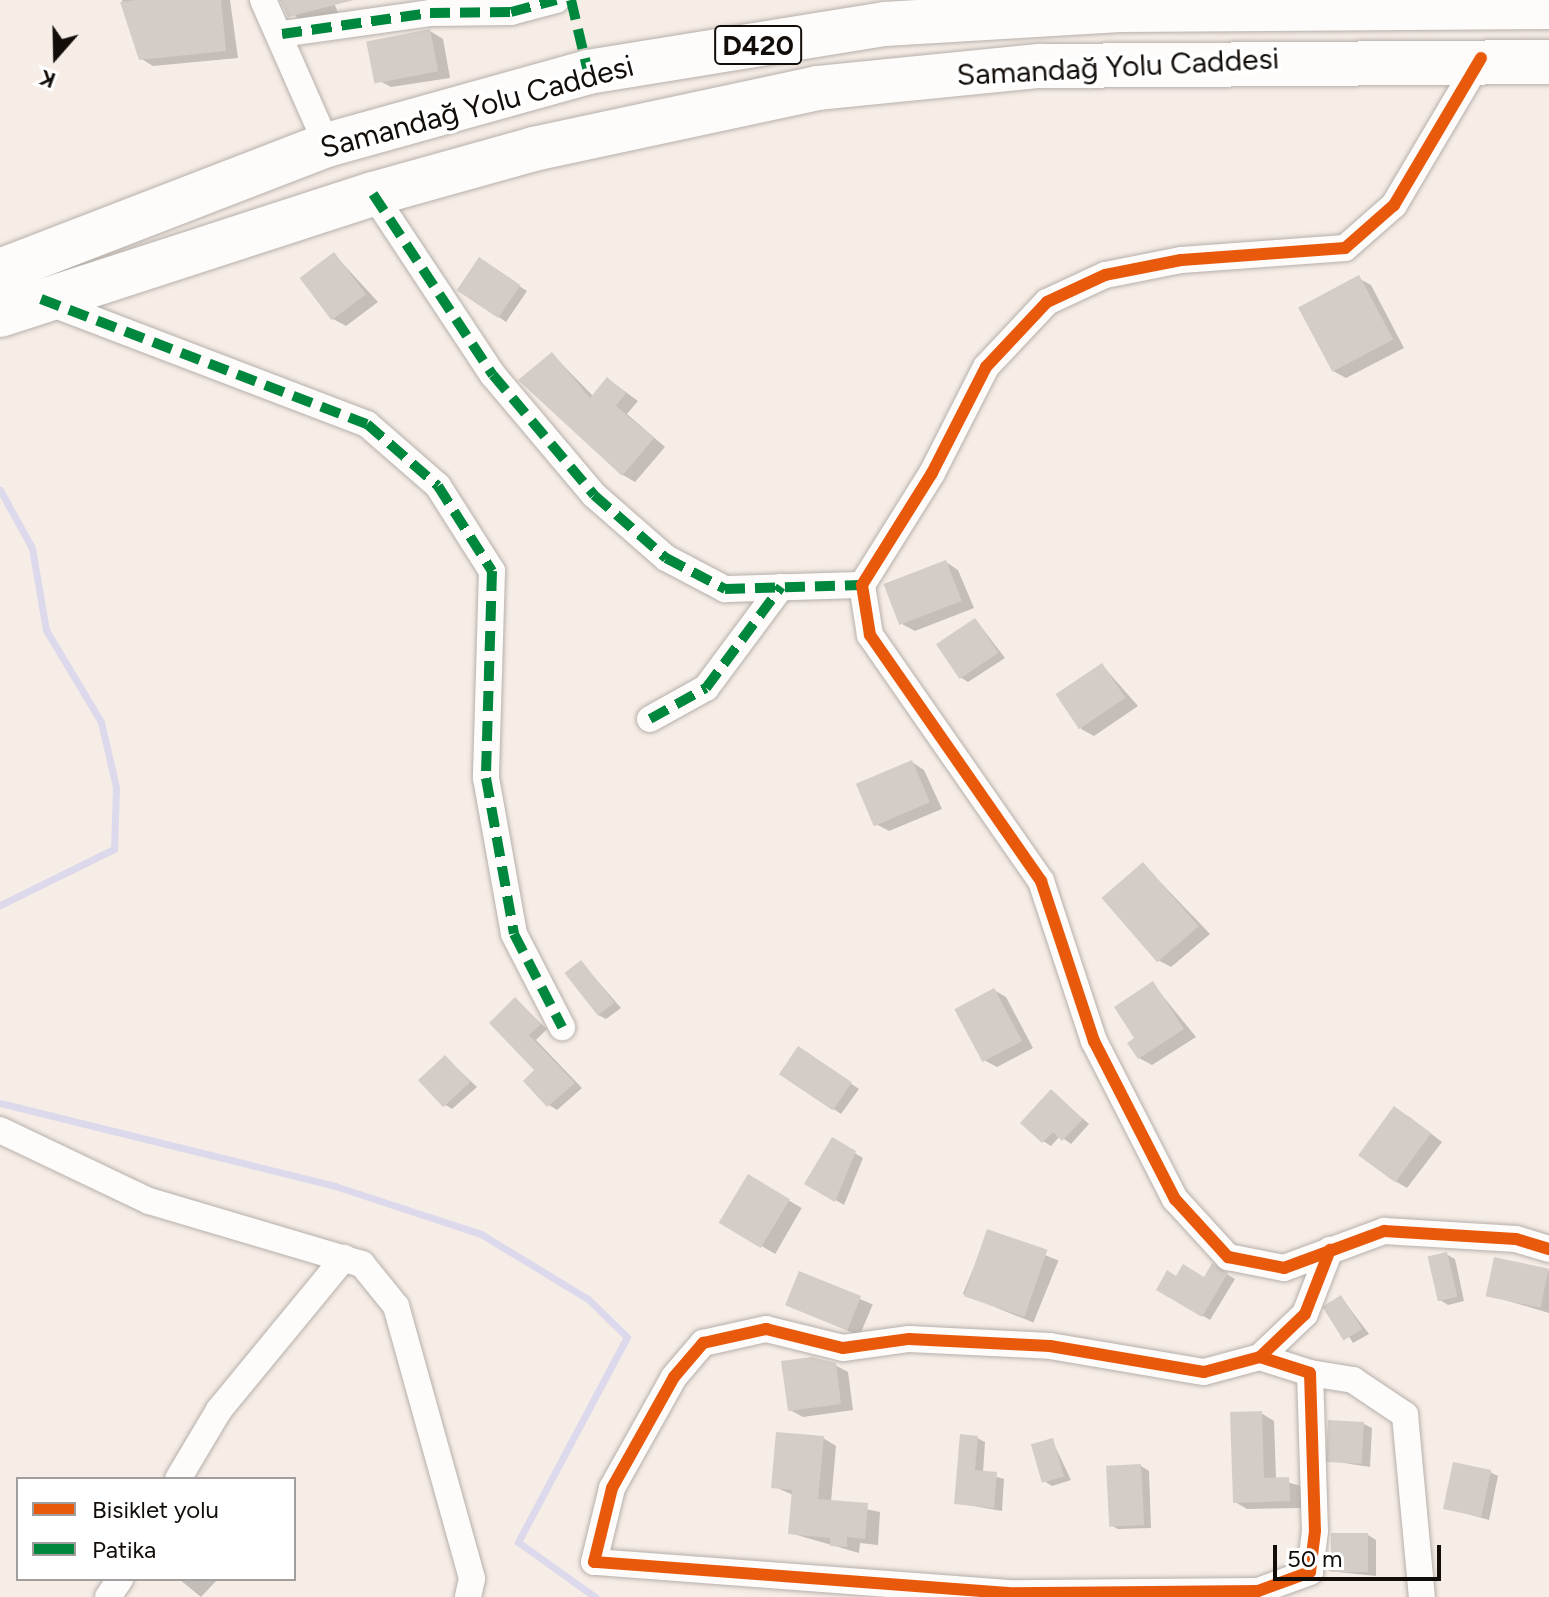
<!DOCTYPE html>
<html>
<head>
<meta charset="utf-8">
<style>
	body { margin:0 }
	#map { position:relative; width:1549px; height:1597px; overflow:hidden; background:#f6ede6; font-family:Figtree,sans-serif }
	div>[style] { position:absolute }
	.shadow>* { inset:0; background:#0003; transform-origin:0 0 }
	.stream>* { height:7px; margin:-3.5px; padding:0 3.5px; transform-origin:3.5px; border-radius:3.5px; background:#dcd9ec }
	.building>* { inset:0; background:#d4cdc7; transform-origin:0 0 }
	.roads { filter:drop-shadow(0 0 2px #b6afaa) drop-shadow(0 0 2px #b6afaa) }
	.street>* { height:26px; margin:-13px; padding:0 13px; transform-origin:13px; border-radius:13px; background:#fefcfb }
	.highway>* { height:44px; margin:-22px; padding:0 22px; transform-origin:22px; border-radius:22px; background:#fefcfb }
	.quiet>* { height:10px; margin-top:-5px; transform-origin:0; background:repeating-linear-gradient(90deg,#00873e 0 20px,transparent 0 30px) }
	.cycleway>* { height:12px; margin:-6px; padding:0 6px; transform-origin:6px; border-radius:6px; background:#e8590c }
	span { translate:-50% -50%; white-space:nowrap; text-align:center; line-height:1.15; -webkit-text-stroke:7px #fff; paint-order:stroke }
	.shield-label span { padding:2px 6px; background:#fff; border:2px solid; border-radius:6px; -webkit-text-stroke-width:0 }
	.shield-label { font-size:28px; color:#130d09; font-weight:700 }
	.street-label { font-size:30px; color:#130d09 }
	.legend { position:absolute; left:16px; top:1477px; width:280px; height:104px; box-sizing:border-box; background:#fff; border:2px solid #a19e9d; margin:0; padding:10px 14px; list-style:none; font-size:24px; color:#130d09 }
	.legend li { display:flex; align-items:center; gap:16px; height:40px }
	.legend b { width:40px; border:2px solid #a19e9d }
	.north { position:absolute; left:16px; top:16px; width:80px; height:80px; -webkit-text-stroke:6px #fff; paint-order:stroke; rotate:200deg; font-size:22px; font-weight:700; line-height:32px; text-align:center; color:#130d09 }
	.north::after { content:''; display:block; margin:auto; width:28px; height:36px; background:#130d09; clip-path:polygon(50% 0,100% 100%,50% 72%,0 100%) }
	.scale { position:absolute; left:1273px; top:1545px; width:168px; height:36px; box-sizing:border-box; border:4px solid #130d09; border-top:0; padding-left:10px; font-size:24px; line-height:28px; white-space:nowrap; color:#130d09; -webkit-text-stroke:6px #fff; paint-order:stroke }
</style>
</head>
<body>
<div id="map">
	<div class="shadow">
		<div style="clip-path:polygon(122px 0,230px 0,238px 58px,153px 66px,140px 58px)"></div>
		<div style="clip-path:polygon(279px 0,333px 0,340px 18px,303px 23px)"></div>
		<div style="clip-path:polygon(430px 31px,443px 39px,450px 78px,391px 87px,378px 80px)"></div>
		<div style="clip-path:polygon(334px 254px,378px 302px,346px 326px,333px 319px)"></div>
		<div style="clip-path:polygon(487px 265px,527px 291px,506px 322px,459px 290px)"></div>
		<div style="clip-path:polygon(1358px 278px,1371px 285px,1404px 348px,1346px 378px,1333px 371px)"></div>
		<div style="clip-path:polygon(552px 354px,593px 396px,608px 379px,638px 401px,627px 414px,665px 447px,635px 482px,623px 475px)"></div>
		<div style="clip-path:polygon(946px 562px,958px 570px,974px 608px,915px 631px,902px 624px)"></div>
		<div style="clip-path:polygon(976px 620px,1005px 658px,968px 682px,960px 677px)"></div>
		<div style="clip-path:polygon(1102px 665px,1138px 706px,1094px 736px,1081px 729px)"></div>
		<div style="clip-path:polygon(912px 762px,924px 770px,942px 809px,889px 831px,876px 824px)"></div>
		<div style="clip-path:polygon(1143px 864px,1210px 934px,1171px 967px,1158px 960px)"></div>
		<div style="clip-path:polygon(581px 962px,621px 1008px,606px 1019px,598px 1015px)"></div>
		<div style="clip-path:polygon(1153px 984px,1196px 1037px,1152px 1065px,1139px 1058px,1137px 1038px)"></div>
		<div style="clip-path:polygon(994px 990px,1006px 997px,1033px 1048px,997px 1067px,984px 1060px)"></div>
		<div style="clip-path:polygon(516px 1000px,547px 1029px,536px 1040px,582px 1088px,557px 1110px,549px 1105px)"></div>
		<div style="clip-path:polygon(806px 1053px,859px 1089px,841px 1114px,781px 1073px)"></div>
		<div style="clip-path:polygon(445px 1057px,477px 1087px,452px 1109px,444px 1104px)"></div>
		<div style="clip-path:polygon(1052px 1092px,1089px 1124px,1071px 1144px,1060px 1136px,1051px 1146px,1043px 1141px)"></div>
		<div style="clip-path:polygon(1408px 1116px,1442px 1142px,1407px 1188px,1395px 1181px)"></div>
		<div style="clip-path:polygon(833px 1140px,863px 1158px,844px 1205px,807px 1183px)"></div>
		<div style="left:748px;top:1177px;width:62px;height:53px;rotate:30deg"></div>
		<div style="left:988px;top:1232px;width:76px;height:67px;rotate:22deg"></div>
		<div style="clip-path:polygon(1446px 1254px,1455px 1259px,1464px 1301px,1448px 1305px,1440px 1300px)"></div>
		<div style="clip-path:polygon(1496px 1260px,1549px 1271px,1549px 1313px,1488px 1295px)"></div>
		<div style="clip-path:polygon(1213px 1266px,1235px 1279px,1210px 1320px,1158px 1289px,1177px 1278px,1205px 1279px)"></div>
		<div style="left:801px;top:1274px;width:78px;height:34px;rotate:23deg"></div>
		<div style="clip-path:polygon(1341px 1297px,1369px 1334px,1353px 1343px,1329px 1305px)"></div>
		<div style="clip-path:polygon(835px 1365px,848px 1372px,853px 1410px,803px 1417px,790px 1410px)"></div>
		<div style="clip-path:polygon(1261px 1413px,1274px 1421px,1276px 1479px,1301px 1486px,1302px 1508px,1247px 1509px,1235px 1502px)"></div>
		<div style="clip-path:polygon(1364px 1424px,1372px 1428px,1370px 1467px,1331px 1461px)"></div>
		<div style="clip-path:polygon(823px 1438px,836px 1446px,831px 1502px,880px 1512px,878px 1545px,860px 1543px,859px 1553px,790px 1533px,793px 1495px,773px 1486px)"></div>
		<div style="clip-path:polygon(977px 1438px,985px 1442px,983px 1473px,1004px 1479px,1002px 1511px,956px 1503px)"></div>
		<div style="clip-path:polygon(1052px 1440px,1071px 1480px,1052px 1486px,1044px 1481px)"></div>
		<div style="clip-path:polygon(1141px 1466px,1149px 1471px,1151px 1528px,1118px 1529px,1110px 1525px)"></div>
		<div style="clip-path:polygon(1490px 1472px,1498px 1476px,1489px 1520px,1446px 1508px)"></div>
		<div style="clip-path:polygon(1368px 1535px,1376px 1540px,1376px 1576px,1328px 1571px)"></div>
		<div style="clip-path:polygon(179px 1579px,218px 1579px,201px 1597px)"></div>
	</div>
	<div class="stream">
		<div style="left:0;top:490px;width:66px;rotate:61.1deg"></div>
		<div style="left:32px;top:548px;width:83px;rotate:80.3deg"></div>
		<div style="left:46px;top:630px;width:107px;rotate:59.1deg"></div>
		<div style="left:101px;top:722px;width:67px;rotate:77deg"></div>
		<div style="left:116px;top:787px;width:62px;rotate:91.8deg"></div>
		<div style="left:114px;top:849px;width:127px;rotate:153.8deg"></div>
		<div style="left:0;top:1103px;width:345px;rotate:13.9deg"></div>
		<div style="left:335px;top:1186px;width:154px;rotate:18.2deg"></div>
		<div style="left:481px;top:1234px;width:125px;rotate:31.3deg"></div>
		<div style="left:588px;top:1299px;width:54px;rotate:44.3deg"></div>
		<div style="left:627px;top:1337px;width:232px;rotate:118deg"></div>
		<div style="left:518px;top:1542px;width:95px;rotate:35.5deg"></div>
	</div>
	<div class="building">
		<div style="clip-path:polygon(137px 0,221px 0,226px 51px,139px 60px,120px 2px)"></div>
		<div style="clip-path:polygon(280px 0,354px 0,288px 17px)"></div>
		<div style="left:430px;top:29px;width:43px;height:65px;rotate:79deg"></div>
		<div style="left:334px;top:252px;width:53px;height:43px;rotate:53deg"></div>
		<div style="left:479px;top:257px;width:50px;height:40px;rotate:34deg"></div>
		<div style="left:1359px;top:275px;width:73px;height:69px;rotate:62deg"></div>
		<div style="clip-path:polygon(552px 352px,590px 398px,607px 377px,626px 393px,616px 406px,654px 438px,622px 476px,518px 380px)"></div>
		<div style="left:946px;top:560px;width:44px;height:67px;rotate:69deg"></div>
		<div style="left:975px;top:618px;width:42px;height:47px;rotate:56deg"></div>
		<div style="left:1102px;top:663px;width:42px;height:56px;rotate:56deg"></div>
		<div style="left:912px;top:760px;width:46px;height:61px;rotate:67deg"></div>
		<div style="left:1143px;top:862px;width:85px;height:55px;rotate:49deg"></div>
		<div style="left:581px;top:960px;width:54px;height:21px;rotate:52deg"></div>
		<div style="clip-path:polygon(1153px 981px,1184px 1029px,1138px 1059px,1127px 1043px,1134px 1038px,1114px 1007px)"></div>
		<div style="left:994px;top:988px;width:60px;height:45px;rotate:62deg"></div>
		<div style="clip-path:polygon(515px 997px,541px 1024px,529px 1035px,575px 1083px,547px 1107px,523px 1081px,534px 1070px,489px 1023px)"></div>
		<div style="left:798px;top:1046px;width:65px;height:34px;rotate:34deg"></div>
		<div style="left:445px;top:1055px;width:37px;height:37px;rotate:47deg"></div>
		<div style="clip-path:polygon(1051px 1089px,1083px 1119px,1062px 1141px,1053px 1132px,1042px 1143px,1020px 1123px)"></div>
		<div style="left:1394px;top:1106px;width:46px;height:61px;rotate:36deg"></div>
		<div style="clip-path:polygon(832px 1137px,856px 1151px,835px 1202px,804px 1184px)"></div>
		<div style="left:748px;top:1174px;width:49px;height:57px;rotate:31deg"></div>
		<div style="left:987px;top:1229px;width:64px;height:71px;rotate:19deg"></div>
		<div style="left:1447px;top:1252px;width:46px;height:20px;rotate:77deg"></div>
		<div style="left:1494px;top:1257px;width:56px;height:40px;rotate:12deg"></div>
		<div style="clip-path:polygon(1212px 1263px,1228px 1273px,1202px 1317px,1156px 1290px,1167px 1270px,1176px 1276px,1183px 1264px,1204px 1277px)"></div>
		<div style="left:799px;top:1271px;width:67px;height:37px;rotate:22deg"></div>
		<div style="left:1341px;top:1295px;width:40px;height:22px;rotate:58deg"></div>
		<div style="clip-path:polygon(812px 1357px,836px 1363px,841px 1404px,788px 1411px,781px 1361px)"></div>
		<div style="clip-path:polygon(1262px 1411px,1264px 1478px,1289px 1477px,1290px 1501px,1233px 1503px,1230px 1412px)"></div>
		<div style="left:1328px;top:1420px;width:36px;height:42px;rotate:3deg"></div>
		<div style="clip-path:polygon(776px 1432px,824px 1436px,818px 1499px,868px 1503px,865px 1539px,847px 1537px,847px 1547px,830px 1546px,830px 1538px,788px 1534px,792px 1490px,771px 1488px)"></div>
		<div style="clip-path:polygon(960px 1434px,978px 1436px,975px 1470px,997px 1472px,994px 1508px,954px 1504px)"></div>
		<div style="left:1053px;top:1438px;width:40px;height:23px;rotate:74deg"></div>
		<div style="left:1453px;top:1462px;width:39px;height:48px;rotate:12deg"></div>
		<div style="left:1141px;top:1464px;width:61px;height:35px;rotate:87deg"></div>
		<div style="left:1331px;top:1533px;width:37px;height:39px"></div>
	</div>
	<div class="roads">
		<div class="street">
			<div style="left:263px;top:0;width:158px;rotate:66.2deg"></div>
			<div style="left:282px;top:34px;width:149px;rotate:-8.1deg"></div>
			<div style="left:430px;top:13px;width:81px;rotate:-0.7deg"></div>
			<div style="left:511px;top:12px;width:47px;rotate:-14.9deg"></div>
			<div style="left:1481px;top:58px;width:171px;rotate:120.6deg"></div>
			<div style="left:1394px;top:205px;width:65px;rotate:138.7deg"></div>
			<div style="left:1345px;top:248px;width:164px;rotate:175.8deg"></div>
			<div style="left:1181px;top:260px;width:77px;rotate:168.8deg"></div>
			<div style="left:1105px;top:275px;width:64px;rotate:155deg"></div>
			<div style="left:1047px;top:302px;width:89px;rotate:133.2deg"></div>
			<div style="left:986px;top:367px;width:119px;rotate:117deg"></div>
			<div style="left:932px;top:473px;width:132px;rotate:122deg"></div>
			<div style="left:862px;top:585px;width:51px;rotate:80.9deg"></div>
			<div style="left:870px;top:635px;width:300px;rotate:55.2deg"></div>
			<div style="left:1041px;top:881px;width:169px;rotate:71.7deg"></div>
			<div style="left:1094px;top:1041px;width:178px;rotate:62.9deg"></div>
			<div style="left:1175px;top:1199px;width:79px;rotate:47.6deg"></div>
			<div style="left:1228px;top:1257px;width:57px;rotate:11.1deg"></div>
			<div style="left:1284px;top:1268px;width:107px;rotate:-20.3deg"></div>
			<div style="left:1384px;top:1231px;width:132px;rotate:3.5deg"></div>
			<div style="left:1516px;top:1239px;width:34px;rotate:17deg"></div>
			<div style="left:373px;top:194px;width:217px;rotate:56.5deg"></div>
			<div style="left:493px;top:375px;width:157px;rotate:49.9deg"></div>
			<div style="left:594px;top:495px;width:96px;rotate:41.2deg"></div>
			<div style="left:666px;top:558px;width:67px;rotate:27.7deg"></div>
			<div style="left:725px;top:589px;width:137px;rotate:-1.7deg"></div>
			<div style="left:45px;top:301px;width:345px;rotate:20.9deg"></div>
			<div style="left:367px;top:424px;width:94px;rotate:41.1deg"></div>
			<div style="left:438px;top:486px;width:101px;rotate:57.6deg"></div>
			<div style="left:492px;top:571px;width:207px;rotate:91.7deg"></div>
			<div style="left:486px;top:778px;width:158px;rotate:79.8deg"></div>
			<div style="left:514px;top:934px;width:105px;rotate:62.7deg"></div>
			<div style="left:650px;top:719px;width:64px;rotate:-29deg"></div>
			<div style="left:706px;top:688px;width:126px;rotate:-53.4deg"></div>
			<div style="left:0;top:1130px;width:165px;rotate:25.5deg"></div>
			<div style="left:149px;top:1201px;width:222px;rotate:16.5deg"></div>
			<div style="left:362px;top:1264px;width:54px;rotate:51deg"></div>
			<div style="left:396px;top:1306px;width:283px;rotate:74.4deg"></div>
			<div style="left:472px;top:1579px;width:18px;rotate:103deg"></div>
			<div style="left:1260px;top:1357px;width:52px;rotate:17.7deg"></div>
			<div style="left:1310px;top:1373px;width:158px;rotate:88.2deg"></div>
			<div style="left:1315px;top:1531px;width:41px;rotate:97deg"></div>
			<div style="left:1310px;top:1572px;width:55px;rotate:159.9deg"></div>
			<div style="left:1258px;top:1591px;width:250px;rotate:179.5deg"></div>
			<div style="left:1008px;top:1593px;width:415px;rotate:-175.7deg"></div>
			<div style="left:594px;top:1562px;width:76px;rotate:-76.3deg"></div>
			<div style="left:612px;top:1488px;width:127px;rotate:-60.8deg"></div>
			<div style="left:674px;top:1377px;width:45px;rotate:-49.5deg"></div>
			<div style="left:703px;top:1343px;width:65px;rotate:-12.5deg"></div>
			<div style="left:766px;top:1329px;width:79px;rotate:13.9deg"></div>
			<div style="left:843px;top:1348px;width:67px;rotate:-7.8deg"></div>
			<div style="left:909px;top:1339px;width:141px;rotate:2.8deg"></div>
			<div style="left:1050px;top:1346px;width:156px;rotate:9.6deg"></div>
			<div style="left:1204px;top:1372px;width:58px;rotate:-15deg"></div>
			<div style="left:1260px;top:1357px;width:62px;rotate:-43.7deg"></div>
			<div style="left:1305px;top:1314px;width:69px;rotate:-68.7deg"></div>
			<div style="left:1310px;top:1373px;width:44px;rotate:9.2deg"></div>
			<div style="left:1353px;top:1380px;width:63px;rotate:33.9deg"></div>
			<div style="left:1405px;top:1415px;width:183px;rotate:84.7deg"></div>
			<div style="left:178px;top:1479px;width:80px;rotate:-59.3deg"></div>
			<div style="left:219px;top:1410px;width:197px;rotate:-50.6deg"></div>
			<div style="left:108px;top:1597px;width:22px;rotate:-56deg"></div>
		</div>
		<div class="highway">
			<div style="left:0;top:271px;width:350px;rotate:-21.1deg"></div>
			<div style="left:327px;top:145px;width:271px;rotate:-15.6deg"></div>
			<div style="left:588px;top:72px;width:301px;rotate:-9.2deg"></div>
			<div style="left:885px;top:24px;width:235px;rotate:-3.4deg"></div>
			<div style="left:1120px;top:10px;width:429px;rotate:-0.4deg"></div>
			<div style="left:0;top:315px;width:392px;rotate:-18deg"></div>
			<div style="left:373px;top:194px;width:167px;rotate:-15.6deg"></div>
			<div style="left:534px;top:149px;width:290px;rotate:-12.1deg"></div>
			<div style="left:818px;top:88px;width:223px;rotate:-5.7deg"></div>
			<div style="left:1040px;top:66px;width:509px;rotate:-0.45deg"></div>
		</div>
	</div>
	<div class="quiet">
		<div style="left:571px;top:0;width:74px;rotate:76.7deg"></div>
		<div style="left:282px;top:34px;width:149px;rotate:-8.1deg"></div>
		<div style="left:430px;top:13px;width:81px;rotate:-0.7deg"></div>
		<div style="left:511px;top:12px;width:47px;rotate:-14.9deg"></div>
		<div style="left:373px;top:194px;width:217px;rotate:56.5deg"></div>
		<div style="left:493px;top:375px;width:157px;rotate:49.9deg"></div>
		<div style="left:594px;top:495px;width:96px;rotate:41.2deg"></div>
		<div style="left:666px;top:558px;width:67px;rotate:27.7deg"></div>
		<div style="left:725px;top:589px;width:137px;rotate:-1.7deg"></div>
		<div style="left:41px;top:299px;width:349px;rotate:21deg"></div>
		<div style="left:367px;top:424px;width:94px;rotate:41.1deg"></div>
		<div style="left:438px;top:486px;width:101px;rotate:57.6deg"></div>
		<div style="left:492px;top:571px;width:207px;rotate:91.7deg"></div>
		<div style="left:486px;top:778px;width:158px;rotate:79.8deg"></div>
		<div style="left:514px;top:934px;width:105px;rotate:62.7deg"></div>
		<div style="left:650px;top:719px;width:64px;rotate:-29deg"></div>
		<div style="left:706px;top:688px;width:126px;rotate:-53.4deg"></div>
	</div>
	<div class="cycleway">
		<div style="left:1481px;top:58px;width:171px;rotate:120.6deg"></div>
		<div style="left:1394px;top:205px;width:65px;rotate:138.7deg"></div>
		<div style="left:1345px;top:248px;width:164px;rotate:175.8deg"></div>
		<div style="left:1181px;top:260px;width:77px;rotate:168.8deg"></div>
		<div style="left:1105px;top:275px;width:64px;rotate:155deg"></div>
		<div style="left:1047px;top:302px;width:89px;rotate:133.2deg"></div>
		<div style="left:986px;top:367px;width:119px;rotate:117deg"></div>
		<div style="left:932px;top:473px;width:132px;rotate:122deg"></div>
		<div style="left:862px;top:585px;width:51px;rotate:80.9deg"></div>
		<div style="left:870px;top:635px;width:300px;rotate:55.2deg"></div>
		<div style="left:1041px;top:881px;width:169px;rotate:71.7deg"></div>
		<div style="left:1094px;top:1041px;width:178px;rotate:62.9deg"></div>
		<div style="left:1175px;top:1199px;width:79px;rotate:47.6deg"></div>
		<div style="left:1228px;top:1257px;width:57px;rotate:11.1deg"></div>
		<div style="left:1284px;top:1268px;width:107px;rotate:-20.3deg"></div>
		<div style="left:1384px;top:1231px;width:132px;rotate:3.5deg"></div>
		<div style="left:1516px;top:1239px;width:34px;rotate:17deg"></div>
		<div style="left:1260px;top:1357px;width:52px;rotate:17.7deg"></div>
		<div style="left:1310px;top:1373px;width:158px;rotate:88.2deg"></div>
		<div style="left:1315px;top:1531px;width:41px;rotate:97deg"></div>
		<div style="left:1310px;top:1572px;width:55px;rotate:159.9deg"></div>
		<div style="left:1258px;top:1591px;width:250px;rotate:179.5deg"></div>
		<div style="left:1008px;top:1593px;width:415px;rotate:-175.7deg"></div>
		<div style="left:594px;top:1562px;width:76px;rotate:-76.3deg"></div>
		<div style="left:612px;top:1488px;width:127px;rotate:-60.8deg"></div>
		<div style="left:674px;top:1377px;width:45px;rotate:-49.5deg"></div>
		<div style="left:703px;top:1343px;width:65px;rotate:-12.5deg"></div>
		<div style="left:766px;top:1329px;width:79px;rotate:13.9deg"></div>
		<div style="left:843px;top:1348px;width:67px;rotate:-7.8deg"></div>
		<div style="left:909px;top:1339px;width:141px;rotate:2.8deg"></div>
		<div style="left:1050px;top:1346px;width:156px;rotate:9.6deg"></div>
		<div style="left:1204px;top:1372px;width:58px;rotate:-15deg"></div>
		<div style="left:1260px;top:1357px;width:62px;rotate:-43.7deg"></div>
		<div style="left:1305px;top:1314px;width:69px;rotate:-68.7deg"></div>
	</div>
	<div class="shield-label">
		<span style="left:758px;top:45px">D420</span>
	</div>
	<div class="street-label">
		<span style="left:1118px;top:67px;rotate:-3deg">Samandağ Yolu Caddesi</span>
		<span style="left:477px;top:107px;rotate:-15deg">Samandağ Yolu Caddesi</span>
	</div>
	<ul class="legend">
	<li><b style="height:10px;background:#e8590c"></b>Bisiklet yolu</li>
	<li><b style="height:10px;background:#00873e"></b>Patika</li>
	</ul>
	<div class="north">K</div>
	<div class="scale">50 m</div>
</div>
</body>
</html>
